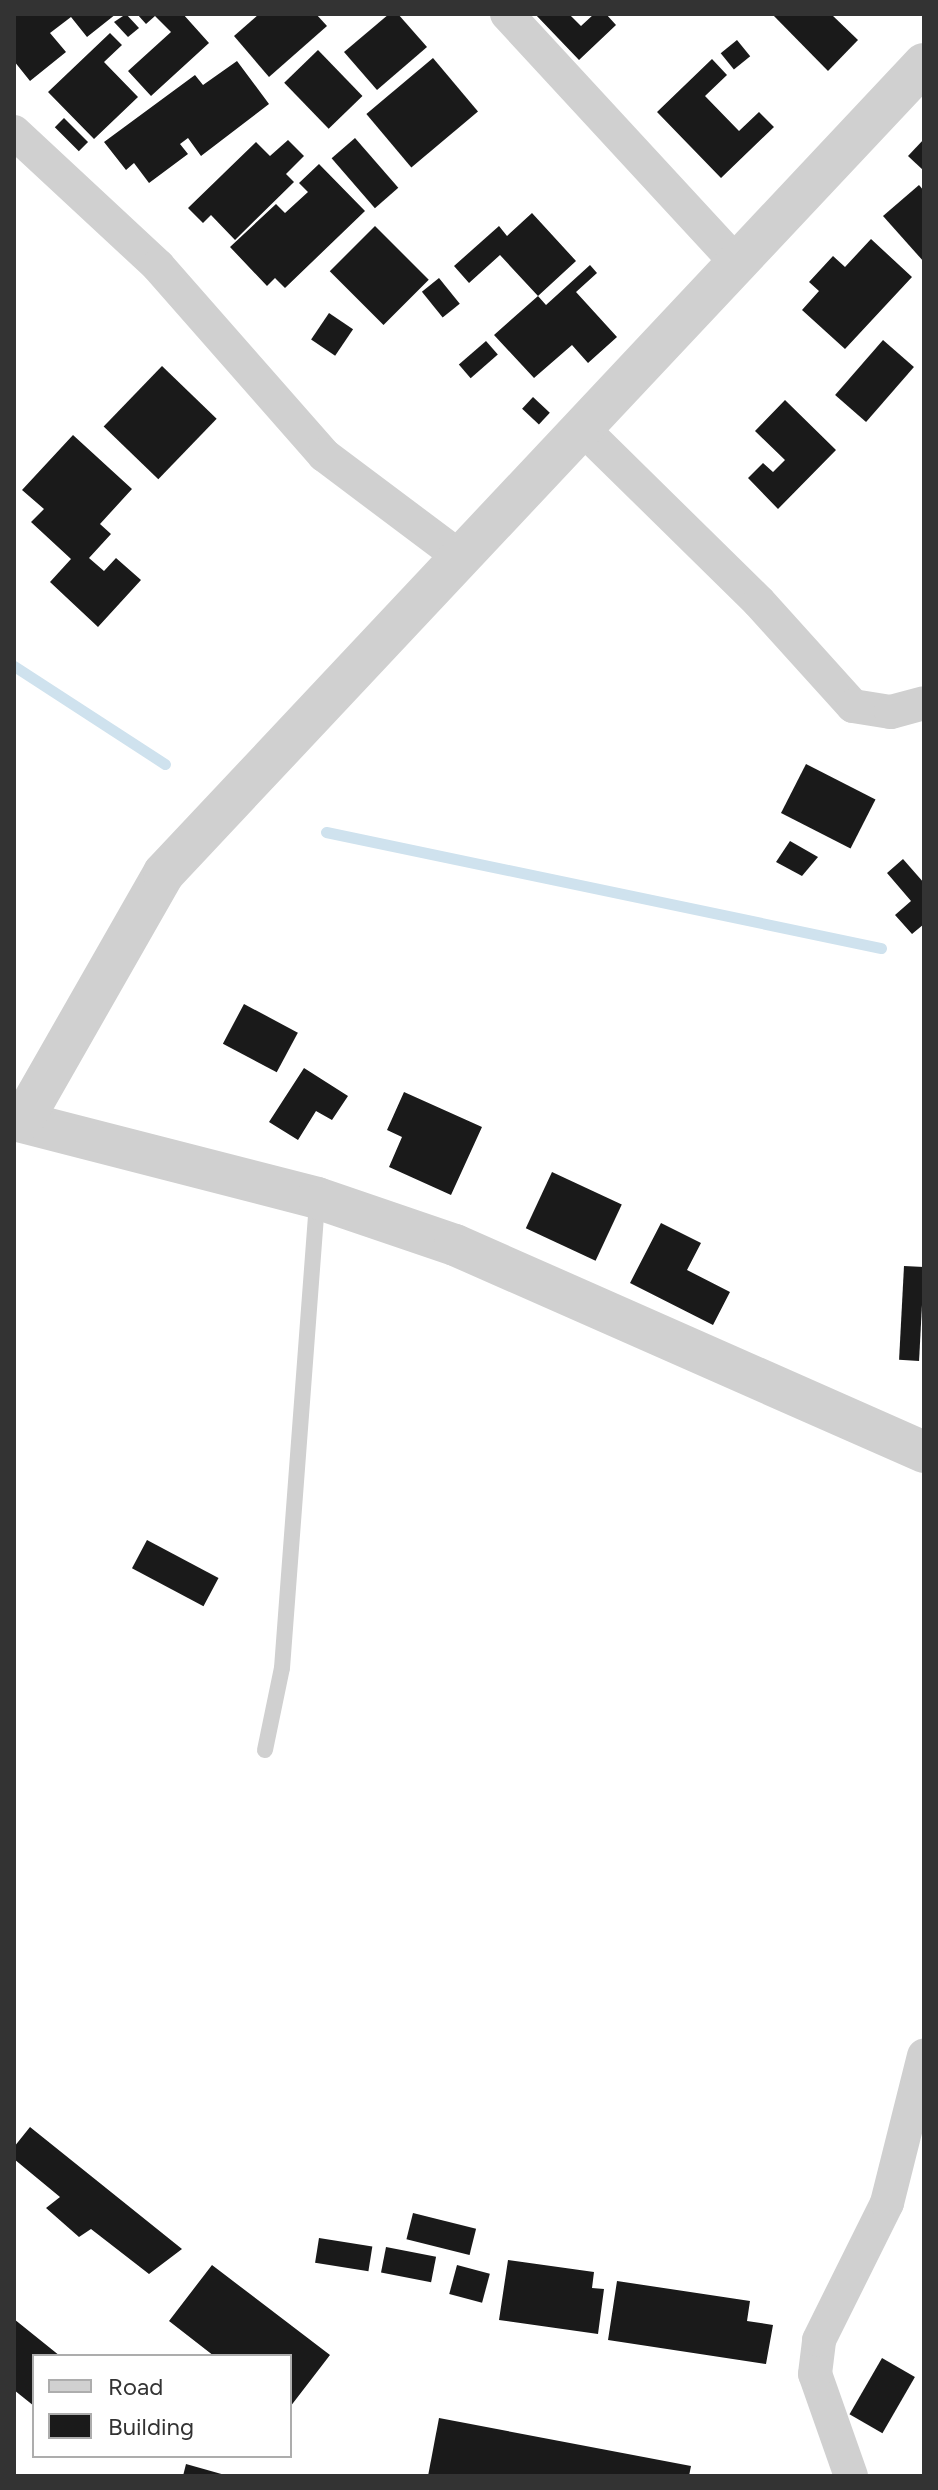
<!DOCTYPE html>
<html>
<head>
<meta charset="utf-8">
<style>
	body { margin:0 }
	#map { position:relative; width:938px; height:2490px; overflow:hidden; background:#fff; font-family:Figtree,sans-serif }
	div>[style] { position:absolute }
	.stream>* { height:11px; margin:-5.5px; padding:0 5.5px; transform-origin:5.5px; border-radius:5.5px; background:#cfe2ee }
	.building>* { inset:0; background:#1a1a1a; transform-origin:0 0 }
	.service>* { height:16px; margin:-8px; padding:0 8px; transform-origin:8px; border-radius:8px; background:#d0d0d0 }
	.minor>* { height:34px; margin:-17px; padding:0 17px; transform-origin:17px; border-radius:17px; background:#d0d0d0 }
	.tertiary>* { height:42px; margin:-21px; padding:0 21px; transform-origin:21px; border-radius:21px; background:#d0d0d0 }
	span { translate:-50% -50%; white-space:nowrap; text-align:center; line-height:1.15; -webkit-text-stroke:8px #fff; paint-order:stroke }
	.frame { position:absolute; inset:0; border:16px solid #333; pointer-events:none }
	.legend { position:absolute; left:32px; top:2354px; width:260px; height:104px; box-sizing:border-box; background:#fff; border:2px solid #adadad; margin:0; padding:10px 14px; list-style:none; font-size:24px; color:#333 }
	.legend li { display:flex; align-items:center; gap:16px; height:40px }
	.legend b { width:40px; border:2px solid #adadad }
</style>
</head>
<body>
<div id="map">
	<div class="stream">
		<div style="left:14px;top:666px;width:180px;rotate:33deg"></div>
		<div style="left:326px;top:832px;width:567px;rotate:11.81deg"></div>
	</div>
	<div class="building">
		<div style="clip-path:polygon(14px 14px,116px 14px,87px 37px,71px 17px,50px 33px,66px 52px,30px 81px,14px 61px)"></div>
		<div style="clip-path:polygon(126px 14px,139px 28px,128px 37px,114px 22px)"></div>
		<div style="clip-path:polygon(137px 14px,183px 14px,209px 43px,151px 96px,128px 71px,171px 32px,155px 16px,146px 24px)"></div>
		<div style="clip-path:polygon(259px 14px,316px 14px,327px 26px,269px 77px,234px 36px)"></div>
		<div style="clip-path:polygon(389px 14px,398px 14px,427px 47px,377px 90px,344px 52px)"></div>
		<div style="clip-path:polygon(535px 14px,569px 14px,581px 26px,594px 14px,606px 14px,616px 25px,579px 60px)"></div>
		<div style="clip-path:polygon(772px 14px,831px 14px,858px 40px,828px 71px)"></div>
		<div style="clip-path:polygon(110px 33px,122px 45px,104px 62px,138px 97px,94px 139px,48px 92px)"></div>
		<div style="left:737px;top:40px;width:21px;height:21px;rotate:51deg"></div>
		<div style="left:318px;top:50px;width:64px;height:47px;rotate:46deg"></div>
		<div style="left:433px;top:58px;width:70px;height:87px;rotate:50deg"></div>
		<div style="clip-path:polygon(712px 59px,727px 75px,705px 96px,739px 131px,759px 112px,774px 127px,721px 178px,657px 112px)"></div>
		<div style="clip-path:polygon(237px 61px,269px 104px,201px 156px,188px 138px,180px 144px,188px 154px,149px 183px,134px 163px,126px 170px,104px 142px,195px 75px,203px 85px)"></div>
		<div style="left:64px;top:118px;width:34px;height:13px;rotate:45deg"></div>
		<div style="left:355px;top:138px;width:66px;height:31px;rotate:49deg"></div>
		<div style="clip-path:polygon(924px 139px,924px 171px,908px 156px)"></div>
		<div style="clip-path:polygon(288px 140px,304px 156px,286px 174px,294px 182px,235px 240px,211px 215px,203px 223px,188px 208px,256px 142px,270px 156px)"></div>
		<div style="clip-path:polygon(319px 164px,365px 211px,285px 288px,275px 278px,267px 286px,230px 247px,276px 204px,285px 213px,308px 192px,299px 183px)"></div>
		<div style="clip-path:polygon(919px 185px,924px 191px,924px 262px,883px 216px)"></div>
		<div style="clip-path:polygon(532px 213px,576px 261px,538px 296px,500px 255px,469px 283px,454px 266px,499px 226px,507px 236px)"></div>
		<div style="left:375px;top:226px;width:76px;height:64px;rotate:45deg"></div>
		<div style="clip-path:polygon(871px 239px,912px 277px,845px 349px,802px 310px,819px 291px,809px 282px,833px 256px,845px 267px)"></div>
		<div style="clip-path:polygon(590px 265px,597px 273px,576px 292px,617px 337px,588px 363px,572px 345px,534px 378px,494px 335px,538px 296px,546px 305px)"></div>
		<div style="left:439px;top:278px;width:33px;height:22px;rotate:51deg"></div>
		<div style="left:329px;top:313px;width:29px;height:32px;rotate:34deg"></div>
		<div style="left:883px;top:340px;width:41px;height:73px;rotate:41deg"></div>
		<div style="left:486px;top:341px;width:18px;height:36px;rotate:49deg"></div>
		<div style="left:162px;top:366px;width:76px;height:84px;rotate:44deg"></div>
		<div style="left:533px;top:397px;width:23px;height:16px;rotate:43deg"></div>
		<div style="clip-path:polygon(785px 400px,836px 450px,778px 509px,748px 478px,763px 463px,773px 472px,785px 460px,755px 431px)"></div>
		<div style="clip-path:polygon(73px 435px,132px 489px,100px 524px,111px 534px,89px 558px,104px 571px,116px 558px,141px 580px,98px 627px,50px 582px,71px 559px,31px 522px,44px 509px,22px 490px)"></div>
		<div style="left:806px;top:764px;width:78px;height:55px;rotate:27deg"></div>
		<div style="clip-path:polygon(790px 841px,818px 857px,802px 876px,776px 862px)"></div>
		<div style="clip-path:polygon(903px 859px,924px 883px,924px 924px,912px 934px,895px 915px,911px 901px,887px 873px)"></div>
		<div style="left:244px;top:1004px;width:61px;height:45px;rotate:28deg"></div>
		<div style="clip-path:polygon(304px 1068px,348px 1096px,332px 1120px,316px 1111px,298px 1140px,269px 1122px)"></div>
		<div style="clip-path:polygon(404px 1092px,482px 1127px,451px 1195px,389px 1167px,402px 1137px,387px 1130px)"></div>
		<div style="left:552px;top:1172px;width:77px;height:62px;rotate:25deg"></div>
		<div style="clip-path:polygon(661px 1223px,701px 1243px,687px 1270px,730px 1292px,713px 1325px,630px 1283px)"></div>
		<div style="left:904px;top:1266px;width:20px;height:94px;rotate:3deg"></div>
		<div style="left:147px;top:1540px;width:81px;height:32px;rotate:28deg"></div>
		<div style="clip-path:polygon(30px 2127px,182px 2249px,149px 2274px,91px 2229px,79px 2237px,46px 2208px,60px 2197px,14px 2159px,14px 2147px)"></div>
		<div style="left:413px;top:2213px;width:65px;height:27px;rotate:14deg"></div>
		<div style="left:319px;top:2238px;width:54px;height:25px;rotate:9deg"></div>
		<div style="left:386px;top:2247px;width:51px;height:26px;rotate:11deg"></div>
		<div style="clip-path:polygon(508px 2260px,594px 2272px,592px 2288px,604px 2289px,598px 2334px,499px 2320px)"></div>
		<div style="clip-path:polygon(212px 2265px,330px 2355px,290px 2407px,290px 2356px,214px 2356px,169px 2321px)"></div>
		<div style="left:457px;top:2265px;width:34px;height:30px;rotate:15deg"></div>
		<div style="clip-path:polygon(617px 2281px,750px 2301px,747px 2321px,773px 2325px,766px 2364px,608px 2340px)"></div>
		<div style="clip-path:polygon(14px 2319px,60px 2356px,34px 2356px,34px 2406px,14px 2390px)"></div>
		<div style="left:882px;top:2358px;width:38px;height:65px;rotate:30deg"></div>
		<div style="clip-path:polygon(439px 2418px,691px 2466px,689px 2476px,428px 2476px)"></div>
		<div style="clip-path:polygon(186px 2464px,225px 2475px,225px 2476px,183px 2476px)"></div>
	</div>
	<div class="service">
		<div style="left:265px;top:1750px;width:84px;rotate:-78.3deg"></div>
		<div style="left:282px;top:1668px;width:469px;rotate:-85.7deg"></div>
	</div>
	<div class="minor">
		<div style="left:507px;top:14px;width:339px;rotate:47.3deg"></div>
		<div style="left:14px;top:132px;width:197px;rotate:42.9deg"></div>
		<div style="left:158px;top:266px;width:252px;rotate:48.7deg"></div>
		<div style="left:324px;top:455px;width:171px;rotate:36.9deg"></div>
		<div style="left:582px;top:428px;width:248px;rotate:44.5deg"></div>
		<div style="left:759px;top:602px;width:140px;rotate:47.9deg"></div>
		<div style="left:853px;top:706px;width:38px;rotate:9deg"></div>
		<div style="left:891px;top:712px;width:34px;rotate:-15deg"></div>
		<div style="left:851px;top:2476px;width:108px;rotate:-109.4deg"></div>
		<div style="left:815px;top:2374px;width:34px;rotate:-83deg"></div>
		<div style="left:819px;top:2340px;width:153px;rotate:-63.6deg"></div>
		<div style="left:887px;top:2203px;width:152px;rotate:-75.9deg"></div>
	</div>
	<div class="tertiary">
		<div style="left:14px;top:1120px;width:313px;rotate:14.4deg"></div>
		<div style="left:317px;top:1198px;width:146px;rotate:18.8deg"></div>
		<div style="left:455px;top:1245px;width:513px;rotate:23.81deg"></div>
		<div style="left:23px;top:1120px;width:284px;rotate:-60.3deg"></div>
		<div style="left:164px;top:873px;width:1110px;rotate:-46.79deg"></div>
	</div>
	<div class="frame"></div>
	<ul class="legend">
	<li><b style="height:10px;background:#d0d0d0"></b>Road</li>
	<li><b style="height:22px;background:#1a1a1a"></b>Building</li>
	</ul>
</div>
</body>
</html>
